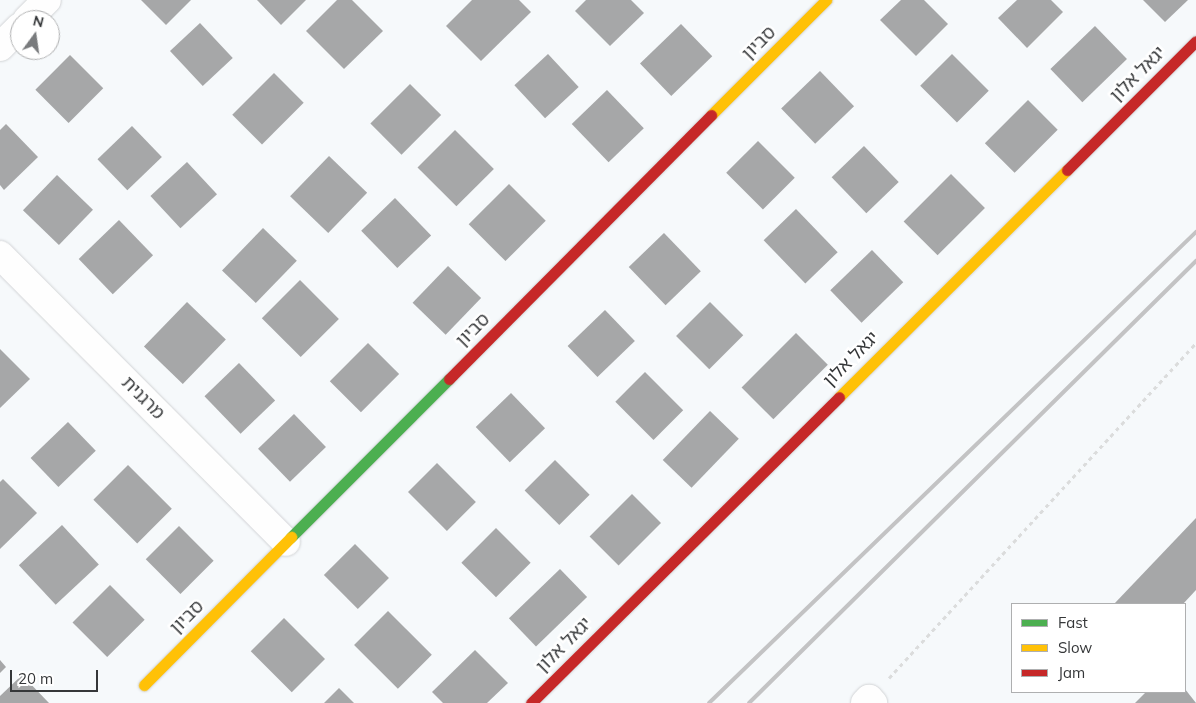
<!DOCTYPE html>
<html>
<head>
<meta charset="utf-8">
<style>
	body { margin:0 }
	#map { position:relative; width:1196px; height:703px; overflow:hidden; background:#f6f9fb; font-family:Mulish,"Noto Sans Hebrew",sans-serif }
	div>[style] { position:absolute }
	.building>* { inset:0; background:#a6a7a8; transform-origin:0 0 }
	.path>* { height:3px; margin-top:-1.5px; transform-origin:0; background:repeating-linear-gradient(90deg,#dbdcdc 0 4px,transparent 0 8px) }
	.roads { filter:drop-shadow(0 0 1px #d2d4d6) drop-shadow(0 0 1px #d2d4d6) }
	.street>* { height:28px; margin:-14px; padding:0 14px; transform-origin:14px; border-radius:14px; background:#fefefe }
	.fast>* { height:11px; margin:-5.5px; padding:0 5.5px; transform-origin:5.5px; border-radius:5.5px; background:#4caf50 }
	.slow>* { height:11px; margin:-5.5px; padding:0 5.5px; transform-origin:5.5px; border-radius:5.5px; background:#ffc107 }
	.jam>* { height:11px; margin:-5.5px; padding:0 5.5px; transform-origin:5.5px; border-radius:5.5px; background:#c62828 }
	.rail>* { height:4px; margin:-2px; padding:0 2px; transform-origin:2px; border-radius:2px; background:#c3c3c4 }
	span { translate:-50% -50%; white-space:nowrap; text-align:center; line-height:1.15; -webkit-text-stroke:5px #fff; paint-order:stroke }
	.street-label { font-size:18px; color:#353739 }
	.legend { position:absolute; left:1011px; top:603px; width:175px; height:90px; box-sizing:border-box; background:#fff; border:1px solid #aeafb0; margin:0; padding:6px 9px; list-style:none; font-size:15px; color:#353739 }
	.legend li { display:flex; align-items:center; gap:10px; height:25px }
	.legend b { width:25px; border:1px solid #aeafb0 }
	.north { position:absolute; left:10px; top:10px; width:50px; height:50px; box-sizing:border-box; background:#fff; border:1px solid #aeafb0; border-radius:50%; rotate:14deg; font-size:14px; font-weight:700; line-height:20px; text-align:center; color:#353739 }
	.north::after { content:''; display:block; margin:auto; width:18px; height:22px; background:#797b7d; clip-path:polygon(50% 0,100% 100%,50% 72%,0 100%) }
	.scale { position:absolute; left:10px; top:670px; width:88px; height:22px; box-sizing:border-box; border:2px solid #353739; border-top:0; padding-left:6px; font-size:15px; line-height:18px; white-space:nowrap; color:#353739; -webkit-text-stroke:4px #fff; paint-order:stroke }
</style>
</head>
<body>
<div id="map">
	<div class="building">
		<div style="clip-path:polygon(141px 0,191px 0,166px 25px)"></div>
		<div style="clip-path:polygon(257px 0,306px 0,281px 25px)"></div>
		<div style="clip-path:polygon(337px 0,352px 0,383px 31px,344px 69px,306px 31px)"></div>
		<div style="clip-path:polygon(472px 0,519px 0,531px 12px,481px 61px,446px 26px)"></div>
		<div style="clip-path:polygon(586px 0,631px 0,644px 13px,610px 46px,575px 11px)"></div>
		<div style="clip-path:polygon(901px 0,924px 0,948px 24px,916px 56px,880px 20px)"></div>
		<div style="clip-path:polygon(1017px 0,1051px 0,1063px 12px,1027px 48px,998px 18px)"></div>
		<div style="clip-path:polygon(1143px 0,1188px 0,1165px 22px)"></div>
		<div style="left:200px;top:23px;width:48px;height:41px;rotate:47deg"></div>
		<div style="left:681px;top:24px;width:45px;height:57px;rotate:46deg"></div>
		<div style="left:1095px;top:26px;width:46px;height:62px;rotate:46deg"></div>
		<div style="left:548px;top:54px;width:45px;height:46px;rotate:47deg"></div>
		<div style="left:952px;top:54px;width:52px;height:45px;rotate:45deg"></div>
		<div style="left:70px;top:55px;width:47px;height:49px;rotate:45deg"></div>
		<div style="left:820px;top:71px;width:49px;height:54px;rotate:46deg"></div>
		<div style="left:274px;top:73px;width:42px;height:59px;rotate:45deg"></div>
		<div style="left:410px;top:84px;width:44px;height:56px;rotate:45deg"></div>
		<div style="left:607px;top:90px;width:53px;height:49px;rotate:46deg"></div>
		<div style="left:1028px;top:100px;width:42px;height:61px;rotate:45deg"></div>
		<div style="clip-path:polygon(6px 124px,38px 157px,4px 190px,0 185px,0 130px)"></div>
		<div style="left:132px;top:126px;width:43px;height:48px;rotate:46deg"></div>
		<div style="left:455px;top:130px;width:55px;height:53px;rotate:45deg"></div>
		<div style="left:758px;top:141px;width:52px;height:45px;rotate:45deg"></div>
		<div style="left:864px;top:146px;width:50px;height:45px;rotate:46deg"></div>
		<div style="left:329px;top:156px;width:53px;height:56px;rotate:44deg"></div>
		<div style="left:187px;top:162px;width:44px;height:50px;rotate:47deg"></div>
		<div style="left:951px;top:174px;width:48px;height:67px;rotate:45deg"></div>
		<div style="left:57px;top:175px;width:50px;height:49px;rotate:44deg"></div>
		<div style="left:509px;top:184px;width:52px;height:57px;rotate:45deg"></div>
		<div style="left:395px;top:198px;width:52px;height:47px;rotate:46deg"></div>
		<div style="left:796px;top:209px;width:60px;height:45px;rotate:46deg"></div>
		<div style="left:119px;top:220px;width:49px;height:56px;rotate:46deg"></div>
		<div style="left:263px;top:228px;width:47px;height:59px;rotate:44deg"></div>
		<div style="left:664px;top:233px;width:53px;height:49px;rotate:46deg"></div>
		<div style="left:872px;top:250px;width:45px;height:58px;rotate:46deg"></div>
		<div style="left:448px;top:266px;width:46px;height:51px;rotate:44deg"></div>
		<div style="left:300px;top:280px;width:55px;height:54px;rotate:45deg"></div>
		<div style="left:187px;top:302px;width:54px;height:62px;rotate:44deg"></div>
		<div style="left:710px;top:302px;width:47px;height:48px;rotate:45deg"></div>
		<div style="left:605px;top:310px;width:43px;height:52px;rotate:46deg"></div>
		<div style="left:796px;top:333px;width:45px;height:77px;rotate:45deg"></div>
		<div style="left:368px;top:343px;width:44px;height:54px;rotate:45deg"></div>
		<div style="clip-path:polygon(0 349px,30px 379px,0 408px)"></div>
		<div style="left:239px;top:363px;width:52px;height:48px;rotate:46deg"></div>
		<div style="left:645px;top:372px;width:54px;height:42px;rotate:45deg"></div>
		<div style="left:511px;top:393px;width:49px;height:49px;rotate:46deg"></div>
		<div style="left:710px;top:411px;width:40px;height:68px;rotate:44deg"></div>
		<div style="left:294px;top:414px;width:46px;height:50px;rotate:46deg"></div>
		<div style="left:68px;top:422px;width:40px;height:52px;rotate:46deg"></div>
		<div style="left:555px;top:460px;width:49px;height:43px;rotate:45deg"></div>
		<div style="left:437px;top:463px;width:55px;height:41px;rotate:45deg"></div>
		<div style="left:128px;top:465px;width:62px;height:49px;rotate:45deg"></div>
		<div style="clip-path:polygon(3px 479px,37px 513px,0 549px,0 482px)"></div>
		<div style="left:632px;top:494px;width:41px;height:60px;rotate:45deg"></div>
		<div style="clip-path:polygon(1196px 518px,1196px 590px,1183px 604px,1114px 604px)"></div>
		<div style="left:62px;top:525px;width:54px;height:59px;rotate:47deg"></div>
		<div style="left:179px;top:526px;width:49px;height:47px;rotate:45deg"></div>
		<div style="left:496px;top:528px;width:49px;height:49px;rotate:45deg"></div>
		<div style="left:355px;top:544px;width:48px;height:44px;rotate:45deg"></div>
		<div style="left:560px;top:569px;width:39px;height:71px;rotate:46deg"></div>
		<div style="left:110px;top:585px;width:49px;height:53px;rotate:45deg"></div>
		<div style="left:388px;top:611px;width:62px;height:48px;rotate:45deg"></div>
		<div style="left:284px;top:618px;width:58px;height:47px;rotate:45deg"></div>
		<div style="clip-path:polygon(475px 650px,508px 683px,487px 703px,443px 703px,432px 692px)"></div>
		<div style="clip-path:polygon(0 660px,6px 667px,0 673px)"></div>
		<div style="clip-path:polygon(22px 675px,49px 703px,0 703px,0 696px)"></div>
		<div style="clip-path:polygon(339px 688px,354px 703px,324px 703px)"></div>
		<div style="clip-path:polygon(1185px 689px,1196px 703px,1135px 703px,1146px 692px)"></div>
	</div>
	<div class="path">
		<div style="left:889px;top:678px;width:454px;rotate:-47.5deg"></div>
	</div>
	<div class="roads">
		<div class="street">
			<div style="left:27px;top:20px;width:28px;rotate:-45deg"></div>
			<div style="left:0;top:47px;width:28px;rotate:-45deg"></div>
			<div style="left:0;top:255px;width:405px;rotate:45.1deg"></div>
			<div style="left:865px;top:703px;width:6px;rotate:-45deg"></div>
			<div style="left:869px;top:699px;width:6px;rotate:45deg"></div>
		</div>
		<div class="fast">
			<div style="left:291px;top:537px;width:223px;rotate:-45deg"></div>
		</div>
		<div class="slow">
			<div style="left:711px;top:115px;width:163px;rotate:-45deg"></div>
			<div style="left:839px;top:397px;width:322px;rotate:-44.9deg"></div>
			<div style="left:144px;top:685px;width:209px;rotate:-45.2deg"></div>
		</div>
		<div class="jam">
			<div style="left:1067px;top:170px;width:182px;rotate:-45deg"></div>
			<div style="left:449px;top:379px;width:372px;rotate:-45.2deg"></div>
			<div style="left:531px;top:703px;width:434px;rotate:-44.8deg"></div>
		</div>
	</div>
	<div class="rail">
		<div style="left:709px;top:703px;width:678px;rotate:-44.04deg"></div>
		<div style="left:749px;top:703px;width:629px;rotate:-44.68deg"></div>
	</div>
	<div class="street-label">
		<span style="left:759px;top:43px;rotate:-45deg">סביון</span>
		<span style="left:1138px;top:74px;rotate:-45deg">יגאל אלון</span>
		<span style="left:473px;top:330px;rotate:-45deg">סביון</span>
		<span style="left:851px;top:359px;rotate:-45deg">יגאל אלון</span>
		<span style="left:143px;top:398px;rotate:45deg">מרגנית</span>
		<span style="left:187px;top:617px;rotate:-45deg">סביון</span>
		<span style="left:564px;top:645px;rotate:-45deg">יגאל אלון</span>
	</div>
	<ul class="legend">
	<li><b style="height:6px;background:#4caf50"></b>Fast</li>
	<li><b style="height:6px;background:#ffc107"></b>Slow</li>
	<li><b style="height:6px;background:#c62828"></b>Jam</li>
	</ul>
	<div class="north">N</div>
	<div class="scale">20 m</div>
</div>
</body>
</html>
